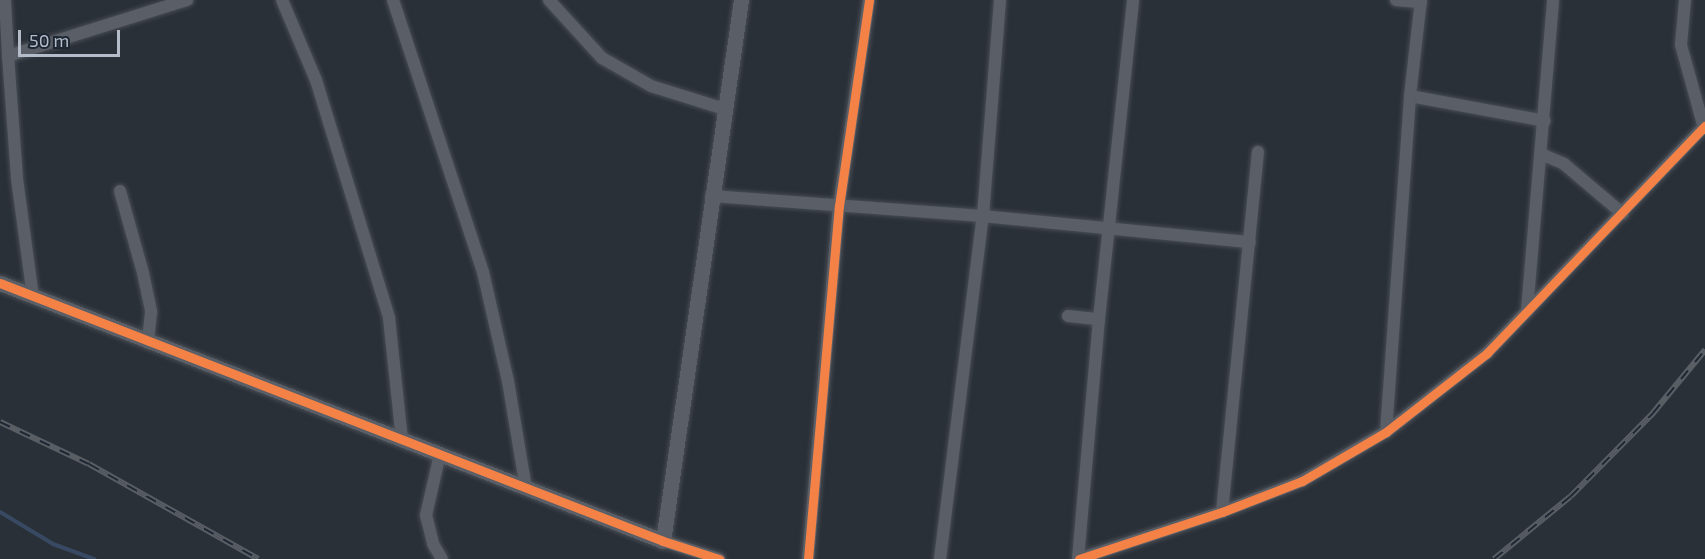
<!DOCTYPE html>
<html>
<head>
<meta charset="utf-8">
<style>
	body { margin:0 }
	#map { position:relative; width:1705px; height:559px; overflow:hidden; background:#2a3038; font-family:"Exo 2",sans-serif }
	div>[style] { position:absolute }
	.stream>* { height:4px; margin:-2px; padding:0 2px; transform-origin:2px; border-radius:2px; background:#384963 }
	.roads { filter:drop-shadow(0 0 2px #484c53) drop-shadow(0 0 2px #484c53) }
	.minor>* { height:12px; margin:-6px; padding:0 6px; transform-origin:6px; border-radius:6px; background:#5a5e66 }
	.tertiary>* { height:15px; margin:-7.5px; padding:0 7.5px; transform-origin:7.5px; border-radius:7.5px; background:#5a5e66 }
	.rail>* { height:6px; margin-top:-3px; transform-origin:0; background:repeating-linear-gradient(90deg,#1d2633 0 11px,#595d64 0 22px); box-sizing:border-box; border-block:2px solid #595d64 }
	.cycleway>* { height:9px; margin:-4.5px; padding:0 4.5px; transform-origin:4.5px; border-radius:4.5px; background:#f48246 }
	span { translate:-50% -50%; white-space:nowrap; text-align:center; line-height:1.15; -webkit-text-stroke:6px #1d2633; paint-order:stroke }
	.scale { position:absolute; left:18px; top:30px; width:102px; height:27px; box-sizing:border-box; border:3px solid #b4bcc9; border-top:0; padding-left:8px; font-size:18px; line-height:21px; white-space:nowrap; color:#b4bcc9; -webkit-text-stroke:4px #1d2633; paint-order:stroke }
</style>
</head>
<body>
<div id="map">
	<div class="stream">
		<div style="left:0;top:512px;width:62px;rotate:31.1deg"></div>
		<div style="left:53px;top:544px;width:44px;rotate:20.1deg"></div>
	</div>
	<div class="roads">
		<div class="minor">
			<div style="left:5px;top:0;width:56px;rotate:86.9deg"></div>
			<div style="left:282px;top:0;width:87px;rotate:67deg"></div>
			<div style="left:316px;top:80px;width:249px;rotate:72.9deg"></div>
			<div style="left:389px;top:318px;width:122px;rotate:83.9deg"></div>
			<div style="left:393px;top:0;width:287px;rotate:71.7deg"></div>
			<div style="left:483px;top:272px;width:112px;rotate:77.1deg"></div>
			<div style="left:508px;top:381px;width:109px;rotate:80.5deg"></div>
			<div style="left:549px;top:0;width:79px;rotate:47.6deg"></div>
			<div style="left:602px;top:58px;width:56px;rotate:29.7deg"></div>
			<div style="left:651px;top:86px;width:77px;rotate:17.3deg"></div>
			<div style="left:1396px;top:0;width:25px;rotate:5deg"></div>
			<div style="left:1685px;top:0;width:45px;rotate:95.1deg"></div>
			<div style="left:1681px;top:45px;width:86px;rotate:74.5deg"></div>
			<div style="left:1410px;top:96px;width:137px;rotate:10.5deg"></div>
			<div style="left:1541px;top:154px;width:25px;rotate:23deg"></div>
			<div style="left:1564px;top:164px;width:77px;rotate:40.3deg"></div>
			<div style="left:120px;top:191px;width:85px;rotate:74.3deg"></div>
			<div style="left:143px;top:273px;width:40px;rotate:78deg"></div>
			<div style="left:151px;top:312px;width:31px;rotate:96deg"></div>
			<div style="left:711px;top:196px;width:273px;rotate:4.2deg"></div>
			<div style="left:983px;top:216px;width:268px;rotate:5.6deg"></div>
			<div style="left:33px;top:297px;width:120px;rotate:-97.7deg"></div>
			<div style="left:17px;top:178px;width:122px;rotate:-94.2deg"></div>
			<div style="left:8px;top:56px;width:188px;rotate:-17.4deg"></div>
			<div style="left:1527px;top:311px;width:312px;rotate:-85.2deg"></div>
			<div style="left:1068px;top:316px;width:31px;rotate:6deg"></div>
			<div style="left:1099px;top:319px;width:241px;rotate:95deg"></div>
			<div style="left:1099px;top:319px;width:321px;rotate:-83.9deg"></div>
			<div style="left:1386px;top:432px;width:337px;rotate:-85.9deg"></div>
			<div style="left:1410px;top:96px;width:97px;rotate:-83.5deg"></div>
			<div style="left:440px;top:454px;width:63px;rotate:102.9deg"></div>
			<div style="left:426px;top:515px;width:30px;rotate:76deg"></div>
			<div style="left:433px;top:544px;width:17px;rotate:59deg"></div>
			<div style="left:1222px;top:512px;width:362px;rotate:-84.3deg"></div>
			<div style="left:663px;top:541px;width:59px;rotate:17.8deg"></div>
			<div style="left:808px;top:559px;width:354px;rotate:-85deg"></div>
			<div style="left:839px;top:206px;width:208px;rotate:-81.7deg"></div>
			<div style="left:940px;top:559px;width:346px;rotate:-82.9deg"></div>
			<div style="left:983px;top:216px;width:217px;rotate:-85.5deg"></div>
			<div style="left:1079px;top:559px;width:151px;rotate:-18.2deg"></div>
			<div style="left:1222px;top:512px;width:86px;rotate:-21.2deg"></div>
			<div style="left:1302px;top:481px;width:97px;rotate:-30.3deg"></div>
			<div style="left:1386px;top:432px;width:128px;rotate:-38deg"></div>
			<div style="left:1487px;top:353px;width:315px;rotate:-46.2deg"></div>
		</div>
		<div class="tertiary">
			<div style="left:0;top:283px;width:711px;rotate:21.26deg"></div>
			<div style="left:663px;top:541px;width:547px;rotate:-81.8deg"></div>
		</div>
	</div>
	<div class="rail">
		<div style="left:0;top:422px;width:98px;rotate:25.3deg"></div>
		<div style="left:89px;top:464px;width:194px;rotate:29.3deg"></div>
		<div style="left:1494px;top:559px;width:99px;rotate:-39.3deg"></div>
		<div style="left:1571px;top:496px;width:117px;rotate:-45.3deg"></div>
		<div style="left:1653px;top:413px;width:82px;rotate:-50.5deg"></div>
	</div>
	<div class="cycleway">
		<div style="left:0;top:283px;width:711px;rotate:21.26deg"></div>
		<div style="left:663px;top:541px;width:59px;rotate:17.8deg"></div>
		<div style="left:808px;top:559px;width:354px;rotate:-85deg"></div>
		<div style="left:839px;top:206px;width:208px;rotate:-81.7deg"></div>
		<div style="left:1079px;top:559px;width:151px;rotate:-18.2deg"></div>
		<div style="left:1222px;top:512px;width:86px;rotate:-21.2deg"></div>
		<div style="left:1302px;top:481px;width:97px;rotate:-30.3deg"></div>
		<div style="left:1386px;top:432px;width:128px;rotate:-38deg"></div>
		<div style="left:1487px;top:353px;width:315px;rotate:-46.2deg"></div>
	</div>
	<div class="scale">50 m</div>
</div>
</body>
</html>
